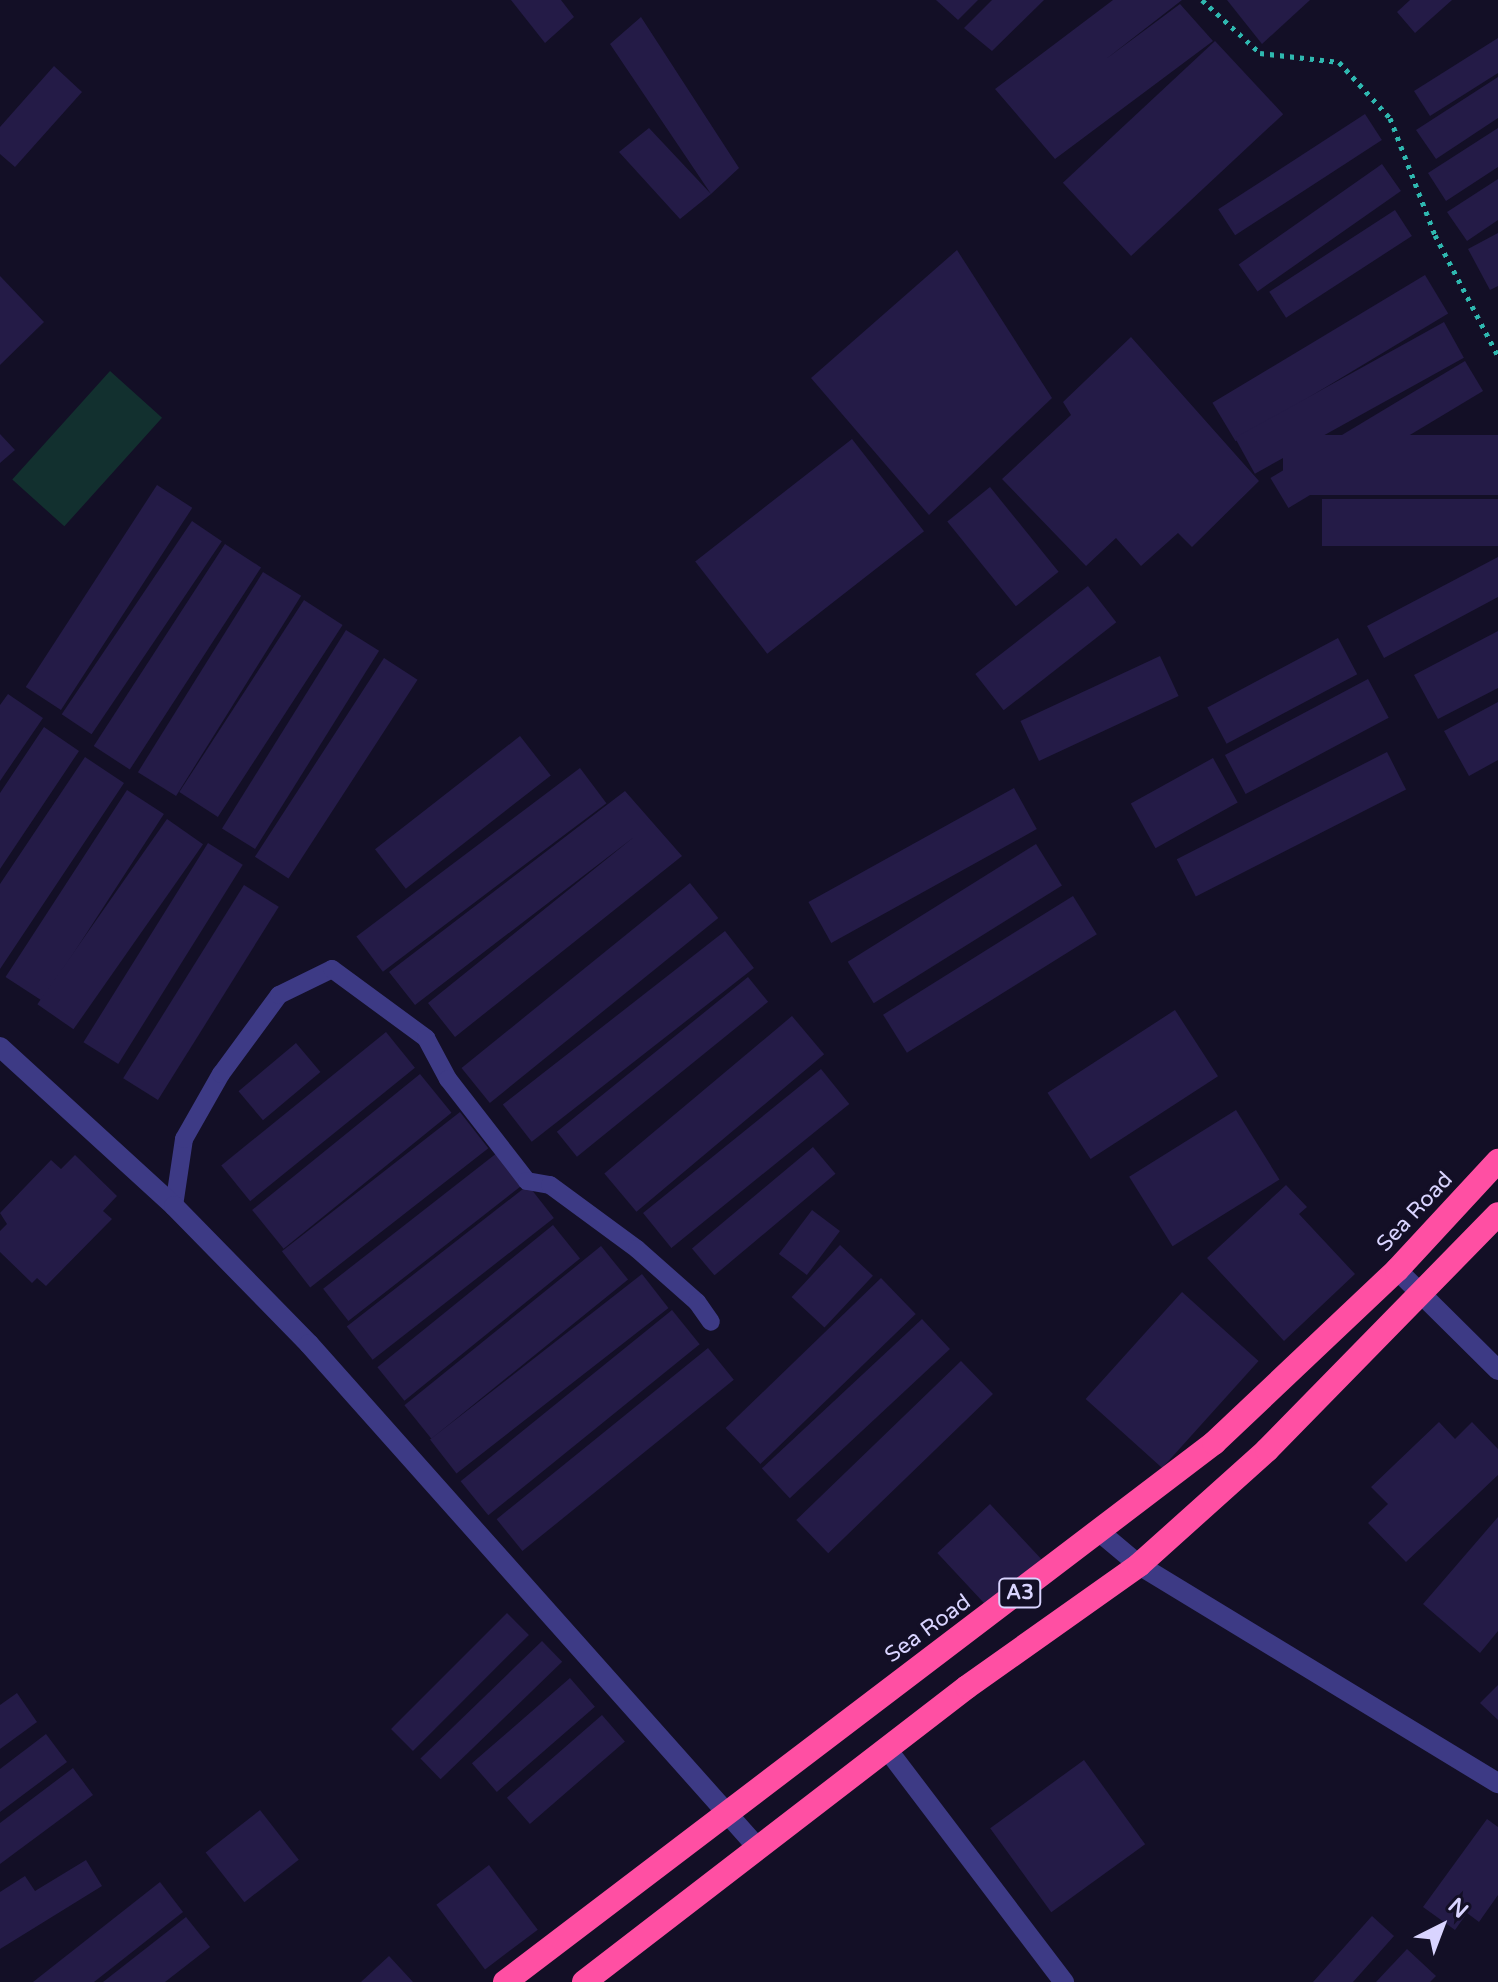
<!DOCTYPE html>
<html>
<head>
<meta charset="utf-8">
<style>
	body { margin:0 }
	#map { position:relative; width:1498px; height:1982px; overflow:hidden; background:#130f26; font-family:"Varela Round",sans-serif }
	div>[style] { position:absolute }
	.green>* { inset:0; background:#12302f; transform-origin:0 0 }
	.building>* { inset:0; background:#241b47; transform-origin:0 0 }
	.path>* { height:5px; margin-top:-2.5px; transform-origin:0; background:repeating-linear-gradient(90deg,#2fb8b0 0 4px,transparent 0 10px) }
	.lane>* { height:18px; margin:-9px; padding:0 9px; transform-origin:9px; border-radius:9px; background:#3d3a85 }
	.street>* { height:20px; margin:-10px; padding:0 10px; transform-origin:10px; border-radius:10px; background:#3d3a85 }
	.highway>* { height:24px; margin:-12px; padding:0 12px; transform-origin:12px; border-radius:12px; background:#ff4fa3 }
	span { translate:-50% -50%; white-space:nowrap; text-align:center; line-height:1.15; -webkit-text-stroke:7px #130f26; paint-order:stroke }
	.shield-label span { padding:2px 6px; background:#130f26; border:2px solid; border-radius:6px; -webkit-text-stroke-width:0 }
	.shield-label { font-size:20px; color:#d9d4ff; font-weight:700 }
	.street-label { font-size:22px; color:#d9d4ff }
	.north { position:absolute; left:1402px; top:1886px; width:80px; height:80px; -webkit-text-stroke:6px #130f26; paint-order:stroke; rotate:42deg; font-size:22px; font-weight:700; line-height:32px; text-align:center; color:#d9d4ff }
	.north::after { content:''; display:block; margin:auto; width:28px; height:36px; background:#d9d4ff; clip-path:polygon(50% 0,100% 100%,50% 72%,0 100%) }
</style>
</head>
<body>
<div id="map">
	<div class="green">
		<div style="left:110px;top:371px;width:70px;height:146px;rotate:42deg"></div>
	</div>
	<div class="building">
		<div style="clip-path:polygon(511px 0,561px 0,574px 17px,545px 43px)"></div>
		<div style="clip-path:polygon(936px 0,978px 0,958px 20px)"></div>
		<div style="clip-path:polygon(992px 0,1044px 0,992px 51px,964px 28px)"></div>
		<div style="clip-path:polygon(1113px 0,1182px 0,1106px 59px,1180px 4px,1213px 41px,1055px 159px,995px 89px)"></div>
		<div style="clip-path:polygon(1227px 0,1310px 0,1262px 44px)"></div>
		<div style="clip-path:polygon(1410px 0,1452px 0,1415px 33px,1397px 12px)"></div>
		<div style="clip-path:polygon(641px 17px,739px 168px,711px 194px,680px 219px,619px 152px,649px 128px,711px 194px,610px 44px)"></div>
		<div style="clip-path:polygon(1498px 38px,1498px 73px,1430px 116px,1414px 91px)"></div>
		<div style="left:1215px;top:41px;width:100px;height:208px;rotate:47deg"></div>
		<div style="clip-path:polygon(54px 66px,82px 92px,15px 167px,0 154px,0 127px)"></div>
		<div style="clip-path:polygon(1498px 77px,1498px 118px,1436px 159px,1416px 130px)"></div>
		<div style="left:1365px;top:114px;width:31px;height:175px;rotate:57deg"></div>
		<div style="clip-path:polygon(1498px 128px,1498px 167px,1446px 201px,1428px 173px)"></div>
		<div style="left:1382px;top:164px;width:33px;height:175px;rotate:55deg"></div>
		<div style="clip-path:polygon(1498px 179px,1498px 220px,1467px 241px,1447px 212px)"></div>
		<div style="left:1395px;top:210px;width:31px;height:150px;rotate:57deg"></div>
		<div style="clip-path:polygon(1498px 233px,1498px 286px,1490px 290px,1468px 249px)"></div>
		<div style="clip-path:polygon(957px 250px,1052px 398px,929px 515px,811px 378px)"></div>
		<div style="left:1425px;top:275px;width:45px;height:248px;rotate:59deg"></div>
		<div style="clip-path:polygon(0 276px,44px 322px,0 365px)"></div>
		<div style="left:1444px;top:322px;width:41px;height:239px;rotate:61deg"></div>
		<div style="clip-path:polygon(1131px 337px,1259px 481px,1192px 547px,1178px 533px,1141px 566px,1116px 538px,1086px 566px,1002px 479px,1071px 415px,1063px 402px)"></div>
		<div style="left:1465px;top:361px;width:35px;height:227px;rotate:59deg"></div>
		<div style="clip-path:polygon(0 434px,15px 450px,0 463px)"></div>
		<div style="left:1498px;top:435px;width:60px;height:215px;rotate:90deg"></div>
		<div style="left:852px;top:439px;width:117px;height:199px;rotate:52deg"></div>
		<div style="left:157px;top:485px;width:42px;height:241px;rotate:33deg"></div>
		<div style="left:990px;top:487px;width:109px;height:55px;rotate:51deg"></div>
		<div style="left:1498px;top:499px;width:47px;height:176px;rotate:90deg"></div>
		<div style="left:192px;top:521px;width:36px;height:233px;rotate:34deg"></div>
		<div style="left:225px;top:544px;width:43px;height:241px;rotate:33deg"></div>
		<div style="clip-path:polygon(1498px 557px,1498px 597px,1384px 658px,1367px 626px)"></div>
		<div style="left:263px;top:572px;width:45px;height:236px;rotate:32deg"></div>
		<div style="left:1088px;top:586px;width:46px;height:143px;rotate:52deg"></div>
		<div style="left:304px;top:600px;width:46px;height:229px;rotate:33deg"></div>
		<div style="left:346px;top:630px;width:39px;height:234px;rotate:32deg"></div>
		<div style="clip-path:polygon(1498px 631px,1498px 688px,1438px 719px,1414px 675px)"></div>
		<div style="left:1338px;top:638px;width:41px;height:148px;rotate:62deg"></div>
		<div style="left:1160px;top:656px;width:44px;height:154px;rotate:65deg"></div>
		<div style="left:384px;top:658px;width:40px;height:237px;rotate:33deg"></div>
		<div style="left:1368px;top:679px;width:44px;height:162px;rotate:62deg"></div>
		<div style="clip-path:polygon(8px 694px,43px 718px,0 781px,0 705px)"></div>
		<div style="clip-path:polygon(1498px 702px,1498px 760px,1469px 776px,1444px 731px)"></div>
		<div style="clip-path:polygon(44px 727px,79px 751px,0 869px,0 793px)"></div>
		<div style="left:520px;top:736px;width:50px;height:184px;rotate:52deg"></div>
		<div style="left:1387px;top:752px;width:42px;height:236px;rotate:63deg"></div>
		<div style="clip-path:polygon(85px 757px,124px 783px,0 969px,0 884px)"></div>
		<div style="left:1213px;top:758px;width:51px;height:94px;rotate:61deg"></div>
		<div style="left:580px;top:768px;width:44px;height:280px;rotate:53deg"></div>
		<div style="left:1014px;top:788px;width:47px;height:235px;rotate:61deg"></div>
		<div style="left:127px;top:790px;width:44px;height:223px;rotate:33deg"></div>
		<div style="clip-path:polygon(625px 791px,682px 856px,455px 1037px,428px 1003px,634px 837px,415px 1005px,389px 972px)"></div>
		<div style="left:167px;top:819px;width:44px;height:226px;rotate:35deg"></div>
		<div style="left:208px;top:843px;width:41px;height:235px;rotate:32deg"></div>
		<div style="left:1036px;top:844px;width:49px;height:222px;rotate:58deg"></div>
		<div style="left:690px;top:883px;width:45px;height:294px;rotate:51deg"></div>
		<div style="left:244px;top:885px;width:41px;height:228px;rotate:32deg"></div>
		<div style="left:1073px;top:896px;width:45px;height:224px;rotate:58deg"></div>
		<div style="left:725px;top:931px;width:47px;height:282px;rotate:52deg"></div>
		<div style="left:748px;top:977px;width:32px;height:246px;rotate:51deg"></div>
		<div style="left:1175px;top:1010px;width:79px;height:152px;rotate:57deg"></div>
		<div style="left:792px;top:1016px;width:50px;height:245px;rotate:50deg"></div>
		<div style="left:386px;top:1032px;width:46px;height:212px;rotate:51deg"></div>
		<div style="left:296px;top:1043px;width:38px;height:75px;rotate:50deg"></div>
		<div style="left:821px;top:1069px;width:45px;height:229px;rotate:51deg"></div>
		<div style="left:420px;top:1074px;width:50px;height:216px;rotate:51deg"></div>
		<div style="left:1236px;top:1110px;width:82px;height:126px;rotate:58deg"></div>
		<div style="left:460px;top:1112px;width:46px;height:226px;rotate:52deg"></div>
		<div style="left:813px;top:1147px;width:35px;height:158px;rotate:50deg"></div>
		<div style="left:502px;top:1149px;width:41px;height:227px;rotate:52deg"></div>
		<div style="clip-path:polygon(75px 1155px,117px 1196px,103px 1211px,112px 1219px,46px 1286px,37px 1278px,32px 1283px,0 1252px,0 1231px,7px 1224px,0 1213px,51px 1160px,61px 1169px)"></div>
		<div style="left:528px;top:1185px;width:42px;height:230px;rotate:52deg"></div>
		<div style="clip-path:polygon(1286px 1185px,1307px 1207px,1299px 1214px,1355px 1274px,1284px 1341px,1207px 1258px)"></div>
		<div style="left:812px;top:1210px;width:35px;height:55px;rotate:37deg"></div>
		<div style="left:553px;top:1225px;width:43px;height:226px;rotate:51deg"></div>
		<div style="left:840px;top:1245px;width:45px;height:71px;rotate:43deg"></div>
		<div style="left:601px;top:1246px;width:43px;height:253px;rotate:51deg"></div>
		<div style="left:642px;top:1274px;width:43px;height:269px;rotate:52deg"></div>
		<div style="left:881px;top:1278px;width:50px;height:216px;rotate:46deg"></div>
		<div style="left:1182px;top:1292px;width:103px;height:144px;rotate:42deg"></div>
		<div style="left:672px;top:1310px;width:44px;height:272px;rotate:51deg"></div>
		<div style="left:922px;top:1319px;width:41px;height:219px;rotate:47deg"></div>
		<div style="left:708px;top:1348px;width:41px;height:272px;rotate:51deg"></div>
		<div style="left:961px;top:1361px;width:46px;height:229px;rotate:46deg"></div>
		<div style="clip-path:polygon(1439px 1422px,1455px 1439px,1472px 1422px,1498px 1449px,1498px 1475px,1406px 1562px,1368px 1523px,1388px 1504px,1371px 1487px)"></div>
		<div style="left:990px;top:1504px;width:82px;height:72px;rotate:47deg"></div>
		<div style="clip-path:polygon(1498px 1517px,1498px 1631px,1480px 1653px,1423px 1604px)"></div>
		<div style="left:507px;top:1613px;width:31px;height:164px;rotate:45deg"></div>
		<div style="left:542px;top:1641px;width:29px;height:169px;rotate:46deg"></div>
		<div style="left:570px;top:1678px;width:38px;height:130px;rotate:49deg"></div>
		<div style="clip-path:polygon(1498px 1685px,1498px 1720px,1480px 1703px)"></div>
		<div style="clip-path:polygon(17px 1693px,37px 1722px,0 1749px,0 1705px)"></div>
		<div style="left:602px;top:1715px;width:35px;height:126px;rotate:49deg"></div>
		<div style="clip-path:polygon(46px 1734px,67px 1762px,0 1812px,0 1769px)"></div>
		<div style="left:1084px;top:1760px;width:104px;height:116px;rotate:54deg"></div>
		<div style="clip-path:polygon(73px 1768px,93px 1795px,0 1864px,0 1823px)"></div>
		<div style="left:260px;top:1810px;width:63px;height:69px;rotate:52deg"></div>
		<div style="clip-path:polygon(1487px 1819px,1498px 1827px,1498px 1895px,1479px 1922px,1467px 1913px,1455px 1930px,1423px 1907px)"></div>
		<div style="clip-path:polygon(86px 1860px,102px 1886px,0 1949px,0 1892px,25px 1876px,35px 1891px)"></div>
		<div style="left:489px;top:1865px;width:81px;height:66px;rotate:53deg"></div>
		<div style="clip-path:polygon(160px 1882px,183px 1912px,94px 1982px,33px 1982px)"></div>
		<div style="clip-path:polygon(1372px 1916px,1394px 1936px,1353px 1982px,1313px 1982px)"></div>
		<div style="clip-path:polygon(186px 1917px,210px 1947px,165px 1982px,103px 1982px)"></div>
		<div style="clip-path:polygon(1407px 1949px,1436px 1976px,1430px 1982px,1376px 1982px)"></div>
		<div style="clip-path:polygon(389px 1956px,413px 1982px,361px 1982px)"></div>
	</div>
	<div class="path">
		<div style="left:1202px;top:0;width:79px;rotate:42.4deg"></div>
		<div style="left:1260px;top:53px;width:80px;rotate:6.5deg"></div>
		<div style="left:1339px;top:62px;width:76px;rotate:47.7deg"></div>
		<div style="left:1390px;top:118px;width:125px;rotate:69deg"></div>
		<div style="left:1435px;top:235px;width:136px;rotate:62.5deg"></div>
	</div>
	<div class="lane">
		<div style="left:174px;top:1206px;width:68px;rotate:-81.5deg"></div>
		<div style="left:184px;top:1139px;width:75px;rotate:-60.4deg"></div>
		<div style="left:221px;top:1074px;width:98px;rotate:-53.7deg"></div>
		<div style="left:279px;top:995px;width:59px;rotate:-26.1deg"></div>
		<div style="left:332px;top:969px;width:117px;rotate:36.3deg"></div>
		<div style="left:426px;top:1038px;width:47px;rotate:61.8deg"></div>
		<div style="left:448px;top:1079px;width:129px;rotate:52.2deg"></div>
		<div style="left:527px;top:1181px;width:23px;rotate:10deg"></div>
		<div style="left:550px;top:1185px;width:108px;rotate:36.3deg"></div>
		<div style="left:637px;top:1249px;width:80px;rotate:41.5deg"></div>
		<div style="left:697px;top:1302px;width:24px;rotate:55deg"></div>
	</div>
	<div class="street">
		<div style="left:0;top:1047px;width:236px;rotate:42.4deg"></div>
		<div style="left:174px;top:1206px;width:193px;rotate:45.6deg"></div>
		<div style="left:309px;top:1344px;width:676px;rotate:48.3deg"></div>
		<div style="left:1397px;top:1270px;width:142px;rotate:44.7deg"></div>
		<div style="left:1102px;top:1534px;width:48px;rotate:40deg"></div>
		<div style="left:1139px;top:1565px;width:420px;rotate:31.3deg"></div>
		<div style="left:887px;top:1749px;width:293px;rotate:52.8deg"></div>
	</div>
	<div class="highway">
		<div style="left:505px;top:1982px;width:891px;rotate:-37.24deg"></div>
		<div style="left:1214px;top:1443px;width:252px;rotate:-43.4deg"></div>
		<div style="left:1397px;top:1270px;width:149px;rotate:-47.2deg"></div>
		<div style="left:584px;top:1982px;width:483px;rotate:-37.6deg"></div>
		<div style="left:967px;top:1687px;width:211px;rotate:-35.3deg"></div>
		<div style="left:1139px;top:1565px;width:172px;rotate:-41.9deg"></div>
		<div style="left:1267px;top:1450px;width:330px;rotate:-45.6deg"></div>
	</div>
	<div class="shield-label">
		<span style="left:1020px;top:1593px">A3</span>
	</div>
	<div class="street-label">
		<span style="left:1415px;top:1212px;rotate:-47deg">Sea Road</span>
		<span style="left:928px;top:1629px;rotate:-36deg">Sea Road</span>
	</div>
	<div class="north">N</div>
</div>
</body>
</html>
